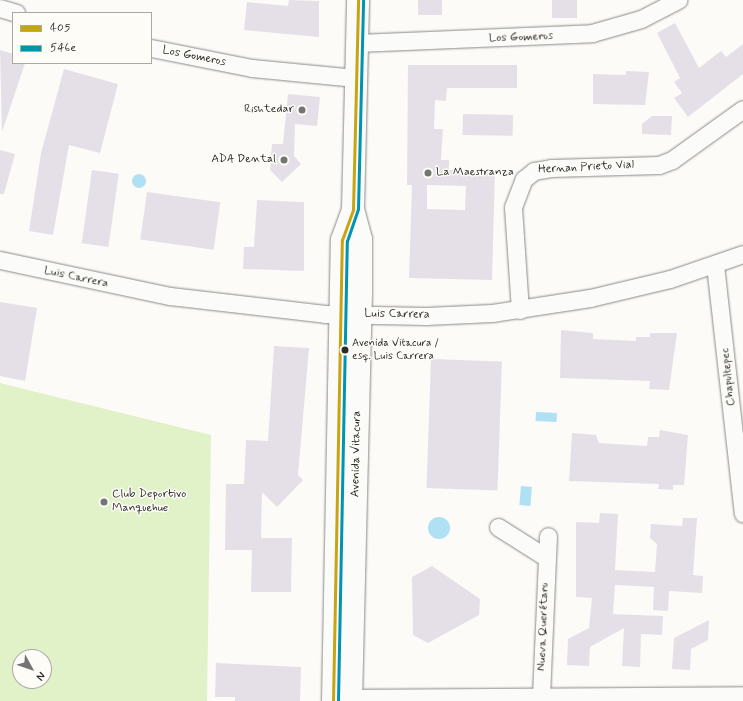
<!DOCTYPE html>
<html>
<head>
<meta charset="utf-8">
<style>
	body { margin:0 }
	#map { position:relative; width:743px; height:701px; overflow:hidden; background:#fcfbf8; font-family:Mynerve,sans-serif }
	div>[style] { position:absolute }
	.green>* { inset:0; background:#e1f2c9 }
	.water>* { inset:0; background:#b0e0f4; transform-origin:0 0 }
	.round { border-radius:50% }
	.building>* { inset:0; background:#e5e0e7; transform-origin:0 0 }
	.roads { filter:drop-shadow(0 0 1px #898987) drop-shadow(0 0 1px #898987) }
	.minor>* { height:17px; margin:-8.5px; padding:0 8.5px; transform-origin:8.5px; border-radius:8.5px; background:#fbfbf9 }
	.major>* { height:22px; margin:-11px; padding:0 11px; transform-origin:11px; border-radius:11px; background:#fbfbf9 }
	.bus-1>* { height:3px; margin:-1.5px; padding:0 1.5px; transform-origin:1.5px; border-radius:1.5px; background:#c8a414 }
	.bus-2>* { height:3px; margin:-1.5px; padding:0 1.5px; transform-origin:1.5px; border-radius:1.5px; background:#0093b3 }
	.dots>* { width:11px; height:11px; translate:-50% -50%; box-sizing:border-box; border:2px solid #fdfcf7; border-radius:50% }
	span { translate:-50% -50%; white-space:nowrap; text-align:center; line-height:1.15; -webkit-text-stroke:3px #fdfcf7; paint-order:stroke }
	.bus-label { font-size:11px; color:#2b2b2b }
	.left { translate:0 -50%; text-align:left }
	.street-label { font-size:12px; color:#2b2b2b }
	.poi-label { font-size:12px; color:#2b2b2b }
	.right { translate:-100% -50%; text-align:right }
	.legend { position:absolute; left:12px; top:12px; width:140px; height:52px; box-sizing:border-box; background:#fdfcf7; border:1px solid #a9a8a5; margin:0; padding:5px 7px; list-style:none; font-size:12px; color:#2b2b2b }
	.legend li { display:flex; align-items:center; gap:8px; height:20px }
	.legend b { width:20px; border:1px solid #a9a8a5 }
	.north { position:absolute; left:12px; top:649px; width:40px; height:40px; box-sizing:border-box; background:#fdfcf7; border:1px solid #a9a8a5; border-radius:50%; rotate:130deg; font-size:11px; font-weight:700; line-height:16px; text-align:center; color:#2b2b2b }
	.north::after { content:''; display:block; margin:auto; width:14px; height:18px; background:#747473; clip-path:polygon(50% 0,100% 100%,50% 72%,0 100%) }
</style>
</head>
<body>
<div id="map">
	<div class="green">
		<div style="clip-path:polygon(evenodd,0 383px,211px 435px,207px 701px,0 701px,0 383px,20px 657px,44px 657px,44px 681px,20px 681px,20px 657px)"></div>
	</div>
	<div class="water">
		<div class="round" style="left:132px;top:174px;width:14px;height:14px"></div>
		<div style="left:536px;top:412px;width:21px;height:9px;rotate:3deg"></div>
		<div style="left:521px;top:486px;width:11px;height:19px;rotate:5deg"></div>
		<div class="round" style="left:428px;top:517px;width:22px;height:22px"></div>
	</div>
	<div class="building">
		<div style="clip-path:polygon(289px 0,319px 1px,319px 37px,244px 30px,247px 2px,288px 6px)"></div>
		<div style="left:418px;top:0;width:24px;height:15px"></div>
		<div style="left:552px;top:0;width:25px;height:18px"></div>
		<div style="clip-path:polygon(675px 23px,699px 68px,721px 51px,726px 57px,743px 44px,743px 74px,688px 117px,674px 98px,682px 93px,674px 82px,680px 78px,657px 33px)"></div>
		<div style="clip-path:polygon(0 50px,13px 54px,13px 63px,25px 63px,2px 132px)"></div>
		<div style="clip-path:polygon(evenodd,408px 65px,517px 65px,517px 88px,447px 88px,446px 101px,435px 100px,434px 129px,443px 129px,441px 160px,449px 160px,449px 170px,495px 171px,492px 280px,409px 278px,412px 185px,407px 185px,408px 65px,427px 185px,466px 186px,465px 210px,427px 209px,427px 185px)"></div>
		<div style="clip-path:polygon(64px 69px,118px 84px,100px 153px,69px 145px,53px 235px,29px 231px,41px 153px)"></div>
		<div style="clip-path:polygon(626px 71px,649px 72px,645px 105px,593px 104px,593px 74px,626px 75px)"></div>
		<div style="clip-path:polygon(288px 94px,320px 97px,317px 126px,295px 124px,294px 156px,301px 164px,282px 182px,270px 170px,272px 144px,283px 144px)"></div>
		<div style="left:463px;top:114px;width:50px;height:21px;rotate:1deg"></div>
		<div style="clip-path:polygon(652px 116px,672px 116px,671px 135px,642px 134px,642px 124px)"></div>
		<div style="clip-path:polygon(0 150px,15px 154px,4px 194px,0 194px)"></div>
		<div style="left:92px;top:170px;width:27px;height:74px;rotate:8deg"></div>
		<div style="left:147px;top:192px;width:74px;height:48px;rotate:8deg"></div>
		<div style="clip-path:polygon(257px 200px,304px 202px,304px 271px,243px 269px,244px 247px,254px 247px)"></div>
		<div style="clip-path:polygon(0 302px,37px 308px,25px 381px,0 376px)"></div>
		<div style="clip-path:polygon(561px 330px,593px 333px,593px 339px,636px 341px,636px 337px,650px 337px,650px 333px,677px 333px,669px 390px,649px 389px,650px 381px,560px 378px)"></div>
		<div style="clip-path:polygon(274px 346px,309px 348px,298px 475px,303px 480px,277px 507px,262px 492px,261px 538px,292px 538px,291px 592px,251px 592px,252px 550px,225px 550px,226px 484px,244px 484px,246px 440px,268px 441px)"></div>
		<div style="left:431px;top:359px;width:71px;height:129px;rotate:2deg"></div>
		<div style="clip-path:polygon(660px 430px,688px 435px,684px 485px,673px 485px,673px 490px,658px 489px,659px 484px,569px 481px,572px 433px,596px 435px,599px 443px,647px 446px,648px 437px,659px 437px)"></div>
		<div style="clip-path:polygon(600px 513px,618px 514px,615px 570px,655px 572px,657px 544px,650px 538px,651px 524px,682px 526px,683px 518px,697px 518px,693px 575px,703px 576px,702px 593px,669px 591px,668px 611px,653px 610px,654px 587px,615px 585px,613px 614px,663px 616px,662px 635px,641px 634px,640px 667px,622px 666px,624px 628px,590px 647px,589px 666px,567px 665px,568px 639px,589px 628px,592px 598px,576px 597px,576px 522px,599px 523px)"></div>
		<div style="clip-path:polygon(432px 566px,480px 599px,479px 615px,428px 643px,413px 635px,412px 577px)"></div>
		<div style="clip-path:polygon(709px 620px,708px 640px,691px 649px,690px 670px,672px 669px,674px 638px)"></div>
		<div style="clip-path:polygon(216px 663px,301px 667px,300px 701px,235px 701px,235px 697px,215px 697px)"></div>
	</div>
	<div class="roads">
		<div class="minor">
			<div style="left:0;top:8px;width:17px;rotate:17deg"></div>
			<div style="left:357px;top:43px;width:235px;rotate:-2.4deg"></div>
			<div style="left:592px;top:33px;width:51px;rotate:-15.9deg"></div>
			<div style="left:641px;top:19px;width:42px;rotate:-27.2deg"></div>
			<div style="left:151px;top:48px;width:103px;rotate:11.2deg"></div>
			<div style="left:252px;top:68px;width:104px;rotate:5.5deg"></div>
			<div style="left:0;top:260px;width:174px;rotate:12deg"></div>
			<div style="left:170px;top:296px;width:156px;rotate:6.6deg"></div>
			<div style="left:325px;top:314px;width:101px;rotate:1.1deg"></div>
			<div style="left:426px;top:316px;width:66px;rotate:-2.6deg"></div>
			<div style="left:492px;top:313px;width:99px;rotate:-8.7deg"></div>
			<div style="left:590px;top:298px;width:82px;rotate:-13.4deg"></div>
			<div style="left:670px;top:279px;width:77px;rotate:-18.9deg"></div>
			<div style="left:715px;top:265px;width:250px;rotate:83.6deg"></div>
			<div style="left:520px;top:310px;width:103px;rotate:-93.9deg"></div>
			<div style="left:513px;top:207px;width:30px;rotate:-69deg"></div>
			<div style="left:524px;top:179px;width:13px;rotate:-39deg"></div>
			<div style="left:534px;top:171px;width:17px;rotate:-10deg"></div>
			<div style="left:551px;top:168px;width:108px;rotate:-1.6deg"></div>
			<div style="left:659px;top:165px;width:14px;rotate:-21deg"></div>
			<div style="left:672px;top:160px;width:87px;rotate:-35.7deg"></div>
			<div style="left:498px;top:527px;width:58px;rotate:32.3deg"></div>
			<div style="left:541px;top:696px;width:160px;rotate:-87.5deg"></div>
			<div style="left:351px;top:698px;width:392px;rotate:-0.4deg"></div>
		</div>
		<div class="major">
			<div style="left:333px;top:701px;width:461px;rotate:-88.9deg"></div>
			<div style="left:342px;top:240px;width:33px;rotate:-70deg"></div>
			<div style="left:351px;top:701px;width:406px;rotate:-88.6deg"></div>
			<div style="left:361px;top:295px;width:56px;rotate:-90deg"></div>
			<div style="left:361px;top:239px;width:31px;rotate:-105deg"></div>
			<div style="left:353px;top:209px;width:209px;rotate:-88.6deg"></div>
		</div>
	</div>
	<div class="bus-1">
		<div style="left:333px;top:701px;width:461px;rotate:-88.9deg"></div>
		<div style="left:342px;top:240px;width:33px;rotate:-70deg"></div>
		<div style="left:353px;top:209px;width:209px;rotate:-88.6deg"></div>
	</div>
	<div class="bus-2">
		<div style="left:338px;top:701px;width:460px;rotate:-88.9deg"></div>
		<div style="left:347px;top:241px;width:34px;rotate:-71deg"></div>
		<div style="left:358px;top:209px;width:209px;rotate:-88.6deg"></div>
	</div>
	<div class="dots">
		<div style="left:302px;top:110px;background:#747473"></div>
		<div style="left:284px;top:160px;background:#747473"></div>
		<div style="left:428px;top:173px;background:#747473"></div>
		<div style="left:345px;top:350px;background:#2b2b2b"></div>
		<div style="left:104px;top:502px;background:#747473"></div>
	</div>
	<div class="bus-label">
		<span class="left" style="left:352px;top:350px">Avenida Vitacura /<br>esq. Luis Carrera</span>
	</div>
	<div class="street-label">
		<span style="left:521px;top:38px;rotate:-2deg">Los Gomeros</span>
		<span style="left:194px;top:57px;rotate:11deg">Los Gomeros</span>
		<span style="left:586px;top:168px;rotate:-3deg">Hernan Prieto Vial</span>
		<span style="left:76px;top:278px;rotate:12deg">Luis Carrera</span>
		<span style="left:397px;top:315px;rotate:1deg">Luis Carrera</span>
		<span style="left:729px;top:377px;rotate:-96deg">Chapultepec</span>
		<span style="left:357px;top:454px;rotate:-89deg">Avenida Vitacura</span>
		<span style="left:544px;top:627px;rotate:-88deg">Nueva Querétaro</span>
	</div>
	<div class="poi-label">
		<span class="right" style="left:294px;top:110px">Rishtedar</span>
		<span class="right" style="left:276px;top:160px">ADA Dental</span>
		<span class="left" style="left:436px;top:173px">La Maestranza</span>
		<span class="left" style="left:112px;top:502px">Club Deportivo<br>Manquehue</span>
	</div>
	<ul class="legend">
	<li><b style="height:5px;background:#c8a414"></b>405</li>
	<li><b style="height:5px;background:#0093b3"></b>546e</li>
	</ul>
	<div class="north">N</div>
</div>
</body>
</html>
